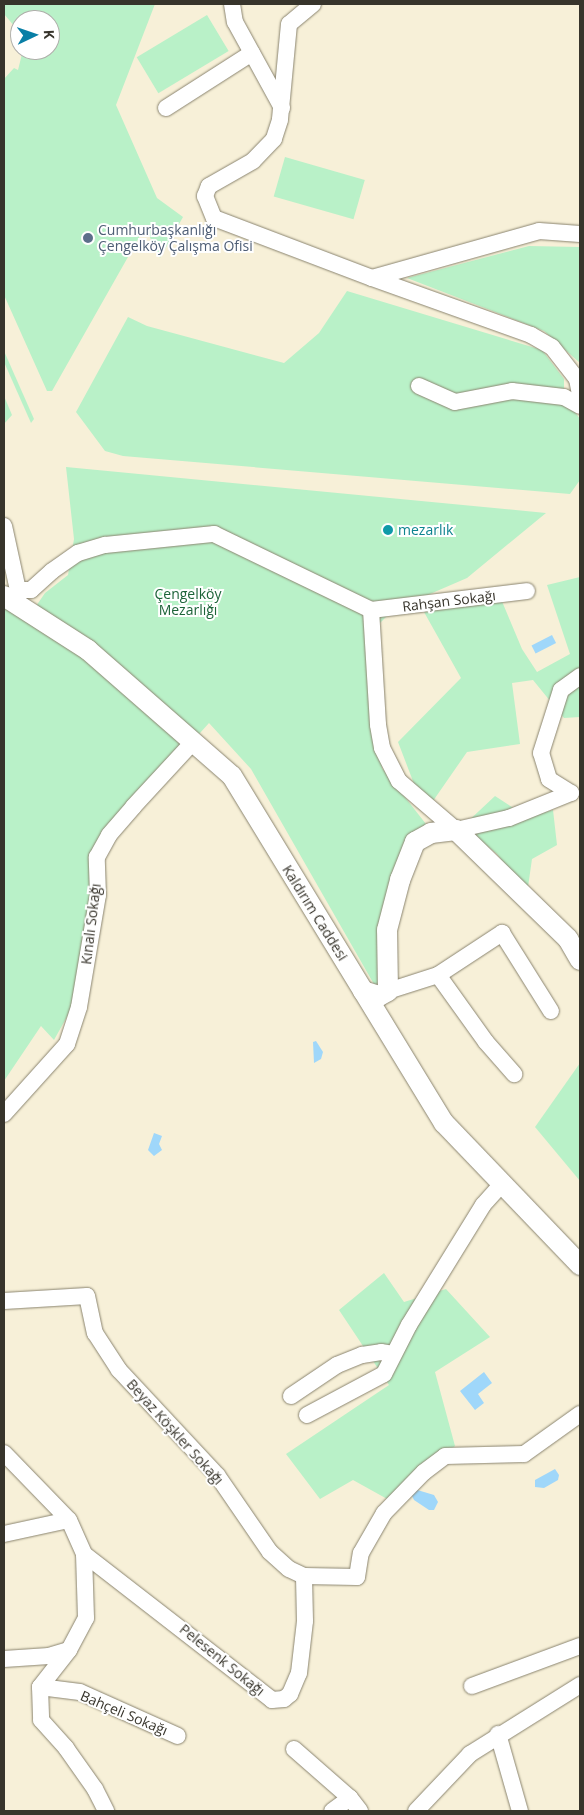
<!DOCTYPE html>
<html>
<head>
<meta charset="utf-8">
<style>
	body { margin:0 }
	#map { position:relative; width:584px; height:1815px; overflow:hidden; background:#f7f0d8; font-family:"Open Sans",sans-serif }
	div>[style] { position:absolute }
	.green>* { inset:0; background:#b9f1c8; transform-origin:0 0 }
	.water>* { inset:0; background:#9fd7fa; transform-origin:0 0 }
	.roads { filter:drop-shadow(0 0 1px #8a846f) drop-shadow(0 0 1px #8a846f) }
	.minor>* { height:16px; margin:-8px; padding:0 8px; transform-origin:8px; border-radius:8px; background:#fff }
	.tertiary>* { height:20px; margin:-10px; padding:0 10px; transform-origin:10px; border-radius:10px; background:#fff }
	.dots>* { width:14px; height:14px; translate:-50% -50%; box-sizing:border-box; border:2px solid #fff; border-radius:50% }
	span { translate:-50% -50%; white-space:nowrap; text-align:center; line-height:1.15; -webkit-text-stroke:4px #fff; paint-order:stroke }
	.service-label { font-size:14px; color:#4e5e75 }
	.left { translate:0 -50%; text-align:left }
	.culture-label { font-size:14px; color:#0d838f }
	.park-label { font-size:14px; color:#1d6439 }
	.street-label { font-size:14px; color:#37342b }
	.frame { position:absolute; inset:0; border:5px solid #37342b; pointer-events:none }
	.north { position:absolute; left:10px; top:10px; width:50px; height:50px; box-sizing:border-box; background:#fff; border:1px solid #afaeaa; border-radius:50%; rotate:87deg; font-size:14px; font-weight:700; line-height:20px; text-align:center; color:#37342b }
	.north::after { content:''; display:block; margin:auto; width:18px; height:22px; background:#097fa6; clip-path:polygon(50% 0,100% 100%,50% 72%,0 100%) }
</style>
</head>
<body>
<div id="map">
	<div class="green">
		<div style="clip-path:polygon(4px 4px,155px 4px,116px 105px,157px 198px,183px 217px,160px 258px,145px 227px,52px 391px,47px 391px,4px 295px,4px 79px,14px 68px,18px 70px,23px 50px,50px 50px,50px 20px,20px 20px,20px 33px,4px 14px)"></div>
		<div style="left:207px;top:15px;width:42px;height:82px;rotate:59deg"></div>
		<div style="left:285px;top:157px;width:83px;height:41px;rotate:16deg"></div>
		<div style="clip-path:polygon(529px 246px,580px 247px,580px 363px,544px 331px,407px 278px)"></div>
		<div style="clip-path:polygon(347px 291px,542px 350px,564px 379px,564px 397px,580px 419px,580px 480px,570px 494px,123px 456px,105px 451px,76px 412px,128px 317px,147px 326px,284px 363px,319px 333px)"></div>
		<div style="clip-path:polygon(4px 351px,34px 419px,31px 423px,4px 362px)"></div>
		<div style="clip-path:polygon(4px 396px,12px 415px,4px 424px)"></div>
		<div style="clip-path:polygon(66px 467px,546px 513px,467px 578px,393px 610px,372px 631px,382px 768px,426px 824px,392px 897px,383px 1000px,251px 769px,209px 723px,110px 833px,94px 887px,88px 979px,54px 1040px,41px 1026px,4px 1081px,4px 605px,32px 612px,45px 593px,68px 575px,74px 539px)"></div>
		<div style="clip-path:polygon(580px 577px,580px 717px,564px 718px,533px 680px,512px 683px,520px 744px,467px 752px,433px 801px,416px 789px,398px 742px,461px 678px,424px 612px,501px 599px,522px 649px,537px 672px,570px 654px,547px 585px)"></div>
		<div style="clip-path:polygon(495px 796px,527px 817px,553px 810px,557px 845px,532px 859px,527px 894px,497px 854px,463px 826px)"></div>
		<div style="clip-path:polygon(580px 1063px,580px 1181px,535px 1127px)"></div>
		<div style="clip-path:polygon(384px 1273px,404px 1302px,446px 1289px,490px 1337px,435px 1372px,455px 1446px,389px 1500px,353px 1480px,320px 1499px,286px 1454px,389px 1385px,339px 1310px)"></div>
	</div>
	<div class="water">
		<div style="left:552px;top:635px;width:9px;height:23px;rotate:63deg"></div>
		<div style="clip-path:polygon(316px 1041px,323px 1052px,321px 1059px,314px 1063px,313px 1042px)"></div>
		<div style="clip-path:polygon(154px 1133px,162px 1136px,159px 1144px,162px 1150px,154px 1156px,148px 1150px)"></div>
		<div style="clip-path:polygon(484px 1372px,492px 1383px,478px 1394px,484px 1403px,475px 1410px,460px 1391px)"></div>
		<div style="clip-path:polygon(555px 1469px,559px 1475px,558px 1480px,544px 1488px,535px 1487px,535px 1480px)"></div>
		<div style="clip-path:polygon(414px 1489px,434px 1495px,438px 1502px,434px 1510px,429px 1510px,414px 1500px,411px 1494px)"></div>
	</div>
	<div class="roads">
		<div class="minor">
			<div style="left:232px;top:4px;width:18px;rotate:81deg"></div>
			<div style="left:235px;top:22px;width:98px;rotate:61.3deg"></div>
			<div style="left:313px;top:4px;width:31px;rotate:140deg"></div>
			<div style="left:289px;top:24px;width:96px;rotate:95.4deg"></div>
			<div style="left:280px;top:120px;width:20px;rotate:108deg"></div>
			<div style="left:274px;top:139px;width:30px;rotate:134deg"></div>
			<div style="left:253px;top:161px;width:51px;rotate:150.4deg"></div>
			<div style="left:209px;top:186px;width:11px;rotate:112deg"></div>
			<div style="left:205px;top:196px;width:24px;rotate:68deg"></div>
			<div style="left:214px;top:218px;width:169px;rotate:20.8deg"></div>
			<div style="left:372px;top:278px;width:173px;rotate:-15.7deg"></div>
			<div style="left:539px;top:231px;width:41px;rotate:4.2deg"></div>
			<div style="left:166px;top:108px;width:102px;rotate:-32.6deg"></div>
			<div style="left:372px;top:278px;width:169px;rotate:19.7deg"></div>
			<div style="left:531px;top:335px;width:24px;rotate:30deg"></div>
			<div style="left:552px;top:347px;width:41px;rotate:52deg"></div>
			<div style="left:577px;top:379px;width:16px;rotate:79deg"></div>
			<div style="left:419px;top:386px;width:39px;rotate:24deg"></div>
			<div style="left:455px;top:402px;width:58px;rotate:-10.9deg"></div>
			<div style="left:512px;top:391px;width:52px;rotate:6.6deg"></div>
			<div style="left:564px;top:397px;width:18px;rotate:29deg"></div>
			<div style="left:4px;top:526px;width:66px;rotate:77.7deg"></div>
			<div style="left:18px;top:590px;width:11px;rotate:124deg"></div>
			<div style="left:18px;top:590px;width:13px"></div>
			<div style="left:31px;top:590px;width:28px;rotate:-42deg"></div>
			<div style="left:52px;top:571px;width:32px;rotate:-35deg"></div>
			<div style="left:78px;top:553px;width:28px;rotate:-17deg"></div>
			<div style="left:105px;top:545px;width:110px;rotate:-5.8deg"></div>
			<div style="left:214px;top:534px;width:174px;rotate:25.8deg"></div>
			<div style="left:371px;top:610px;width:115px;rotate:86.5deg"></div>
			<div style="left:378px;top:725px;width:23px;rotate:80deg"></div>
			<div style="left:382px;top:748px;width:37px;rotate:63deg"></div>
			<div style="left:399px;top:781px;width:75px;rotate:40.7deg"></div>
			<div style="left:456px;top:830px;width:54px;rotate:-12.8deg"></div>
			<div style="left:509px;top:818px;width:67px;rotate:-22deg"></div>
			<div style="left:571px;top:793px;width:26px;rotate:-148deg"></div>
			<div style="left:549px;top:779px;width:27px;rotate:-107deg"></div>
			<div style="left:541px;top:753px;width:66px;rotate:-72.4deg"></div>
			<div style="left:561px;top:690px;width:24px;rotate:-36deg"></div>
			<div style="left:371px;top:610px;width:157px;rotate:-6.9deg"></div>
			<div style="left:438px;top:975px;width:82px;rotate:54.4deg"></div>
			<div style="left:486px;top:1042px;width:43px;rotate:48.8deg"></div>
			<div style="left:388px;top:991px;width:52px;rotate:-17.7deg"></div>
			<div style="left:438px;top:975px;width:77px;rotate:-33.3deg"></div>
			<div style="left:502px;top:933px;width:92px;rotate:57.9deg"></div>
			<div style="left:4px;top:1114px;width:94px;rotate:-48deg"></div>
			<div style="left:67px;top:1044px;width:39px;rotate:-72deg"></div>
			<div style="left:79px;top:1007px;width:114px;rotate:-80.4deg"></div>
			<div style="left:98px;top:895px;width:38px;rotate:-92deg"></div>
			<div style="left:97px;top:857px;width:25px;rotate:-61deg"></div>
			<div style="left:109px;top:835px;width:37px;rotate:-49deg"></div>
			<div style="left:133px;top:807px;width:88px;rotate:-47.3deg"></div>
			<div style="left:4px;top:1301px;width:83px;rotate:-3.4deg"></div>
			<div style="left:87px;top:1296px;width:38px;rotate:78deg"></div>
			<div style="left:95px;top:1333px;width:44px;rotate:57deg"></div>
			<div style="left:119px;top:1370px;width:144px;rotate:47deg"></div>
			<div style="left:217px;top:1475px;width:93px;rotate:55.5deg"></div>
			<div style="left:270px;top:1552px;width:25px;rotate:42deg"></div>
			<div style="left:289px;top:1569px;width:17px;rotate:25deg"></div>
			<div style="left:304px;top:1576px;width:53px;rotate:1.1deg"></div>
			<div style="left:357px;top:1577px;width:24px;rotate:-81deg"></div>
			<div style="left:361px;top:1553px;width:46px;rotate:-60.1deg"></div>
			<div style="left:384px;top:1513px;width:57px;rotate:-45.7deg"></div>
			<div style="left:424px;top:1472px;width:26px;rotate:-37deg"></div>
			<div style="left:445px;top:1456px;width:79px;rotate:-1.5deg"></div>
			<div style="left:524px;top:1454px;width:69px;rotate:-35.5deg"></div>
			<div style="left:291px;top:1396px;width:55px;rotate:-34deg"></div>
			<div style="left:337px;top:1365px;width:27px;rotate:-22deg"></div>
			<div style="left:362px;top:1355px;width:19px;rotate:-9deg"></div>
			<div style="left:381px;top:1352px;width:12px;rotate:9deg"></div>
			<div style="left:307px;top:1415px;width:87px;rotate:-28deg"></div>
			<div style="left:384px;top:1374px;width:55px;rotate:-63deg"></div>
			<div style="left:409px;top:1325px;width:141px;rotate:-58.3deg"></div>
			<div style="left:483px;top:1205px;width:28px;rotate:-48deg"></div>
			<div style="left:4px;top:1453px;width:93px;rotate:45.9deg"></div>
			<div style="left:69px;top:1520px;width:37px;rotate:66deg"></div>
			<div style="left:84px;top:1554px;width:64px;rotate:88.2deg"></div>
			<div style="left:86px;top:1618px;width:36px;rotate:118deg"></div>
			<div style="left:69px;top:1650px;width:47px;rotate:128.1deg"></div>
			<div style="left:40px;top:1687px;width:33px;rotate:88deg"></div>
			<div style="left:41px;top:1720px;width:38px;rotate:48deg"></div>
			<div style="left:66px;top:1748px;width:50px;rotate:54.7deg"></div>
			<div style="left:95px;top:1789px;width:25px;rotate:63deg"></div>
			<div style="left:4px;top:1534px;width:66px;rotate:-12.2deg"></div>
			<div style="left:84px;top:1554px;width:238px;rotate:37.8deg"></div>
			<div style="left:272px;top:1700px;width:12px;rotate:-5deg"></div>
			<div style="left:284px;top:1699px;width:8px;rotate:-40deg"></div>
			<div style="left:290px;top:1694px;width:23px;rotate:-67deg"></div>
			<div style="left:299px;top:1673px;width:52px;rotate:-83.4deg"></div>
			<div style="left:305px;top:1621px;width:45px;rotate:-91.3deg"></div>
			<div style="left:4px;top:1659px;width:45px;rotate:-3.8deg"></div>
			<div style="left:49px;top:1656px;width:21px;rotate:-17deg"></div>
			<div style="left:472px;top:1686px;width:115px;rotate:-20.3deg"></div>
			<div style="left:40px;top:1687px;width:40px;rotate:7.1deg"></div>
			<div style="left:80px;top:1692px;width:107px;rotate:24.2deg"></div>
			<div style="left:498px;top:1734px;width:80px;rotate:74.1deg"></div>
			<div style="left:294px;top:1749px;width:74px;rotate:41.2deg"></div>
			<div style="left:350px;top:1798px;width:22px;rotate:144deg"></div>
			<div style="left:350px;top:1798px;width:16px;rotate:52deg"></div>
			<div style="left:416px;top:1811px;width:79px;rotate:-46.5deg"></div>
			<div style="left:470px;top:1754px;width:130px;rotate:-32.1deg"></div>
		</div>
		<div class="tertiary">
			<div style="left:4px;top:596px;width:100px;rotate:32.7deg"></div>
			<div style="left:88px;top:650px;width:191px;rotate:41.2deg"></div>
			<div style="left:232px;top:776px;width:407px;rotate:58.6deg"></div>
			<div style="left:444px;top:1123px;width:197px;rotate:46.2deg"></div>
			<div style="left:363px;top:991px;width:17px;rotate:17deg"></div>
			<div style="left:379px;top:996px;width:10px;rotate:-29deg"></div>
			<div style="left:388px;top:991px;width:61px;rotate:-90.9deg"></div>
			<div style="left:387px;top:930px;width:52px;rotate:-75.4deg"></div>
			<div style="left:400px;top:880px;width:41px;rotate:-68.5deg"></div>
			<div style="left:415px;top:842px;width:18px;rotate:-29deg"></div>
			<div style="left:431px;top:833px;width:25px;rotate:-7deg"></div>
			<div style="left:456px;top:830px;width:156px;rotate:44.2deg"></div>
			<div style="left:568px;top:939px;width:24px;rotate:60deg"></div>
		</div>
	</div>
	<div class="dots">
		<div style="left:88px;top:238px;background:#5c6f8a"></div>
		<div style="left:388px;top:530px;background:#0f9aa8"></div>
	</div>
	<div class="service-label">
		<span class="left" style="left:98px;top:238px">Cumhurbaşkanlığı<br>Çengelköy Çalışma Ofisi</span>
	</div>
	<div class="culture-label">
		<span class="left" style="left:398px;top:530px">mezarlık</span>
	</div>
	<div class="park-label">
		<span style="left:188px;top:602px">Çengelköy<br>Mezarlığı</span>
	</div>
	<div class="street-label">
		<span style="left:449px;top:601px;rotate:-7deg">Rahşan Sokağı</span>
		<span style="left:315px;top:913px;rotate:58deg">Kaldırım Caddesi</span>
		<span style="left:91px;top:924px;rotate:-83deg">Kınalı Sokağı</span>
		<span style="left:175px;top:1432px;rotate:48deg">Beyaz Köşkler Sokağı</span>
		<span style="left:222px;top:1660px;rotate:39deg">Pelesenk Sokağı</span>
		<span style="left:124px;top:1713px;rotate:23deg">Bahçeli Sokağı</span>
	</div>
	<div class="frame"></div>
	<div class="north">K</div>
</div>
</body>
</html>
